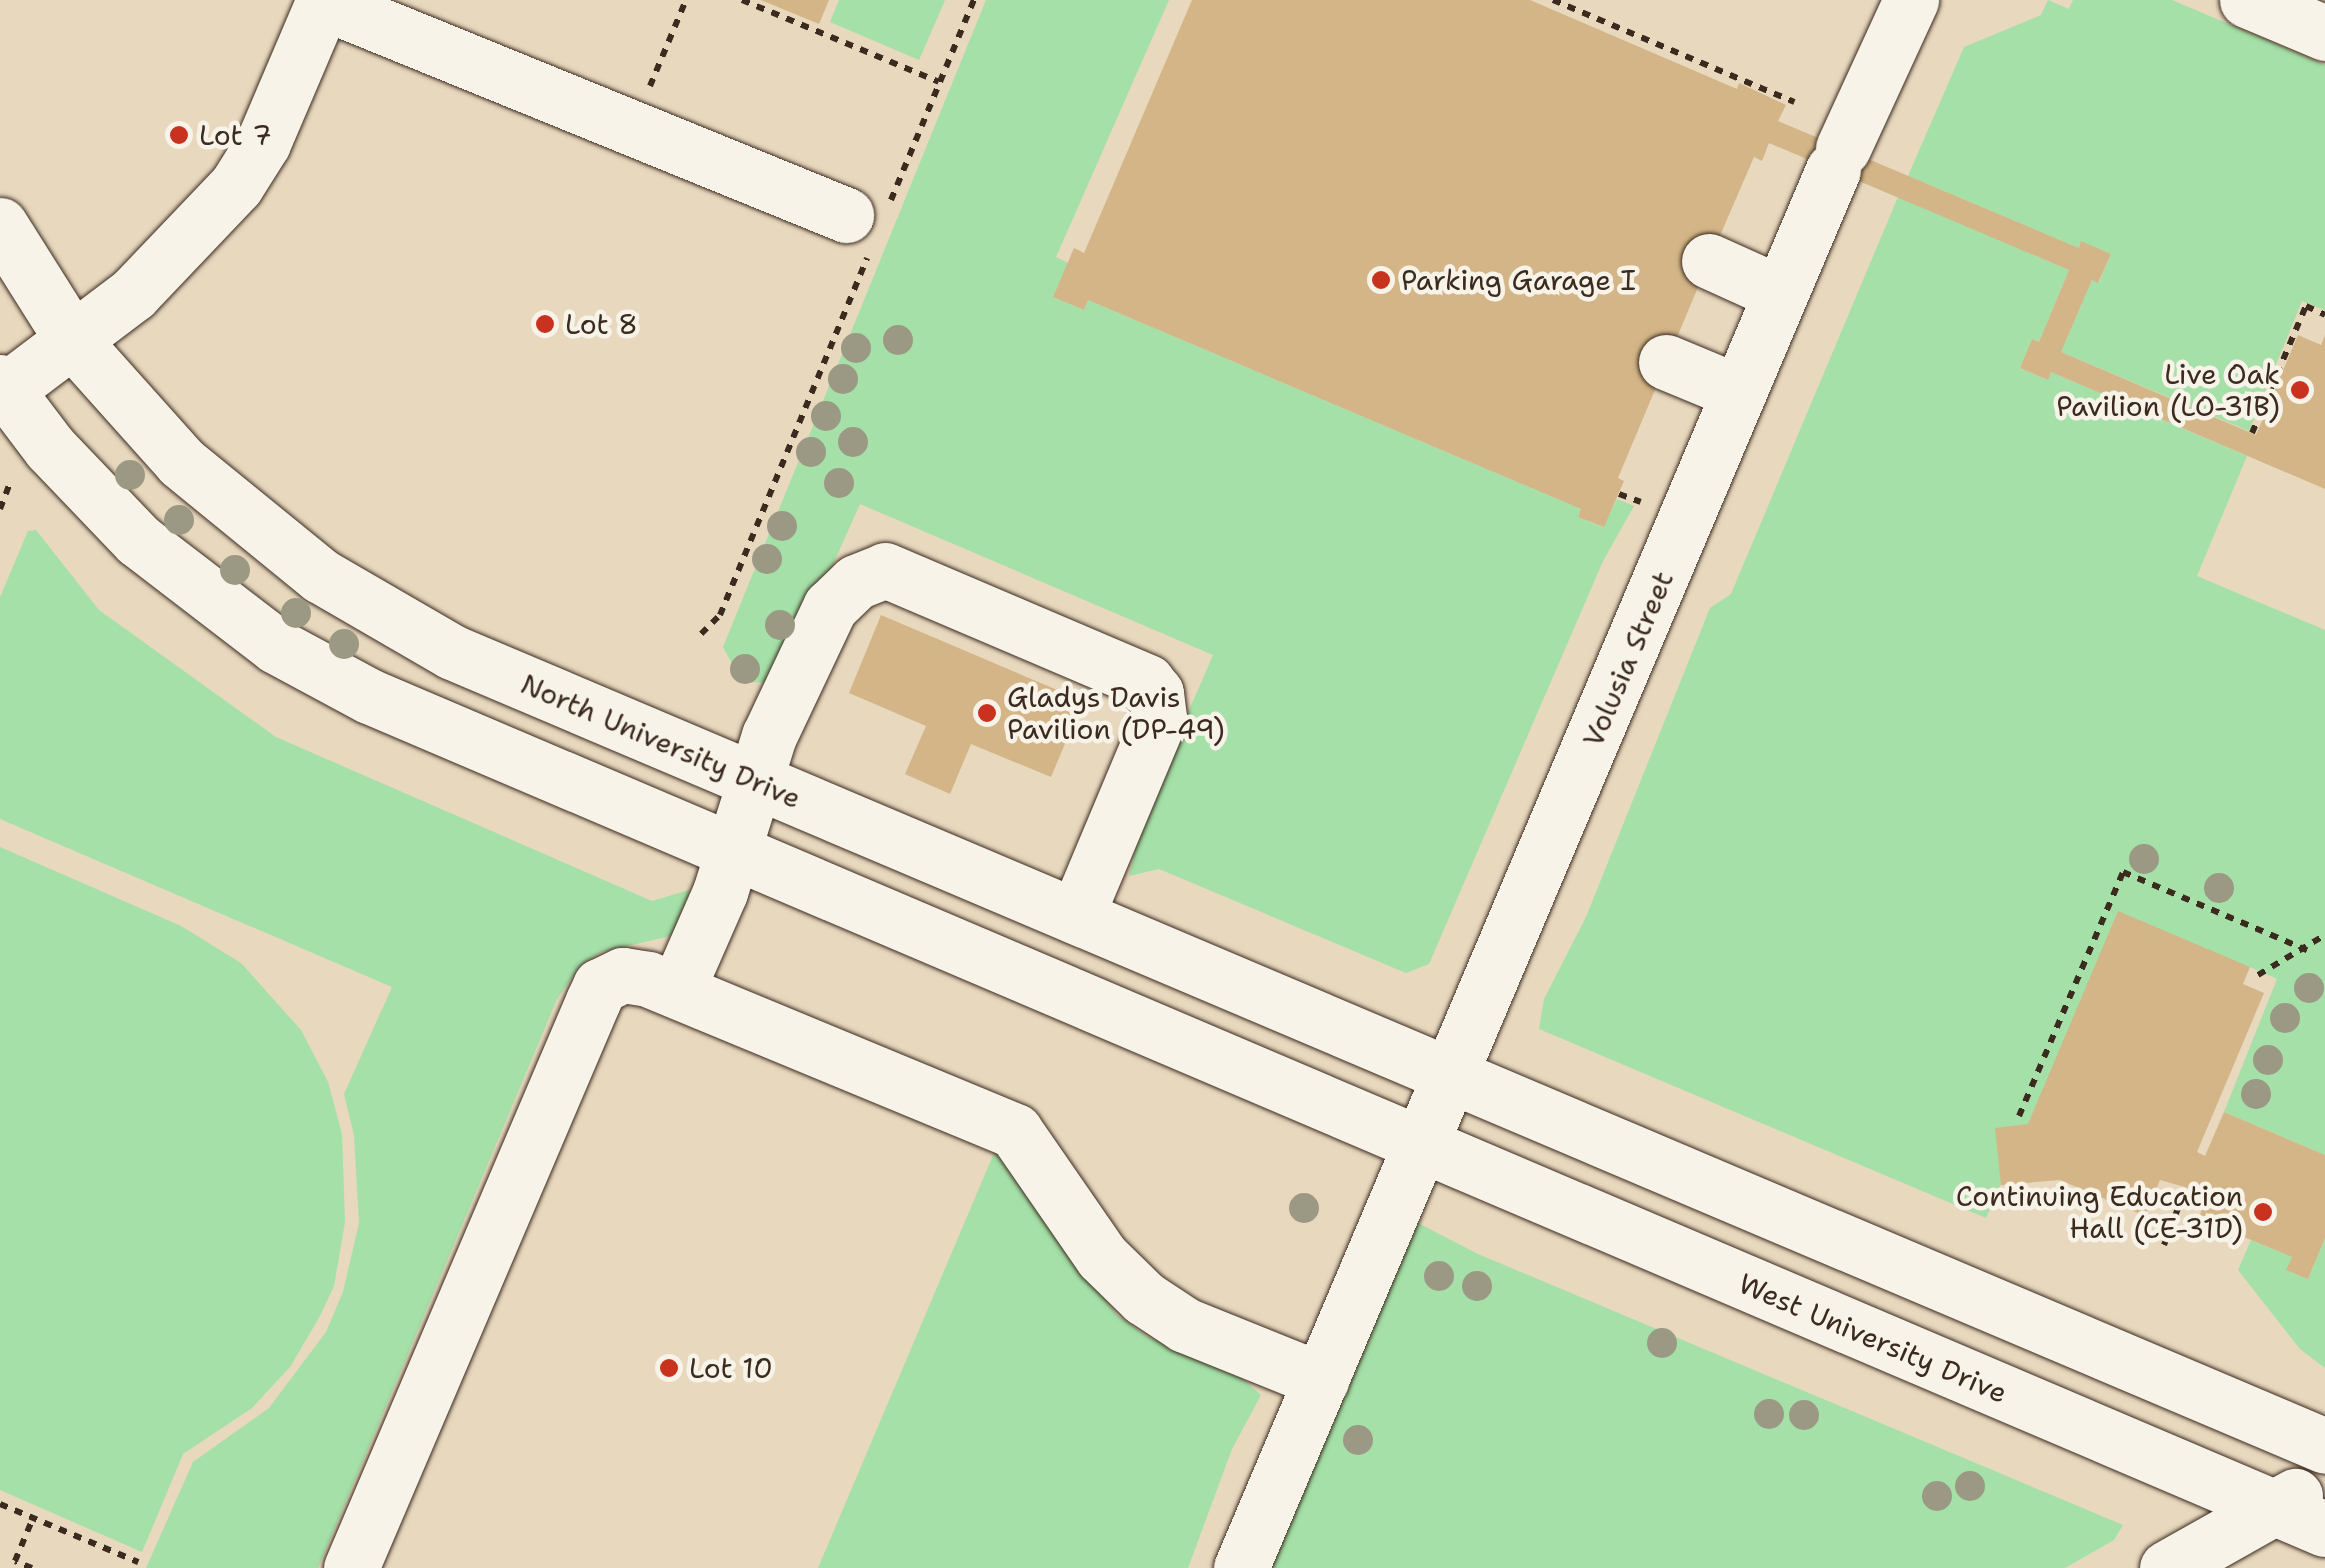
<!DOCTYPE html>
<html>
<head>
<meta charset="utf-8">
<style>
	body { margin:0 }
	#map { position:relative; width:2325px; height:1568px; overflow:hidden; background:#f0e7d5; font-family:"Shantell Sans",sans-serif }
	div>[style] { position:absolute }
	.built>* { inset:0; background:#e7d8be; transform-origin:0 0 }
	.green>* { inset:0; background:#a4e0a7 }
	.building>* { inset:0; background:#d3b587 }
	.path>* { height:6px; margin-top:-3px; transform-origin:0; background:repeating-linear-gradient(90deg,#3b2a1e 0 8px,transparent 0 16px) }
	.roads { filter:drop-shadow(0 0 2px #3b2a1e) drop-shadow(0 0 2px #3b2a1e) }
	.minor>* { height:55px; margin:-27.5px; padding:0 27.5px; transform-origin:27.5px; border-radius:27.5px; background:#f7f3e8 }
	.trees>* { width:30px; height:30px; margin:-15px; border-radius:50%; background:#9b9883 }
	.dots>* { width:28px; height:28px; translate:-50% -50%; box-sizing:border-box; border:5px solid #f7f3e8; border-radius:50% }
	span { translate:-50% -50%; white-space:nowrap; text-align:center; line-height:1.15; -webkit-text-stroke:9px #f7f3e8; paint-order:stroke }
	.poi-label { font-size:28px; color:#3b2a1e }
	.left { translate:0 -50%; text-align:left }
	.right { translate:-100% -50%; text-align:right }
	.street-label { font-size:28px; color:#3b2a1e }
</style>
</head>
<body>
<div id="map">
	<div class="built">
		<div style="left:0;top:0;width:2325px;height:1568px"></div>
	</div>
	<div class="green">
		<div style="clip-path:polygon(839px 0,945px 0,919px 60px,830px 22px)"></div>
		<div style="clip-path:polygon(986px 0,1169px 0,1056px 257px,1068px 263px,1053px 297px,1084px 310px,1088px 300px,1581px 509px,1578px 517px,1603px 527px,1617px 499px,1634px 506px,1603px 561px,1429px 964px,1406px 973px,1159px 869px,1129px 876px,1144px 814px,1213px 655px,860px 504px,780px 683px,742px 682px,723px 647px)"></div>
		<div style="clip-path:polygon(2048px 0,2069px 9px,2073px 0,2172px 0,2325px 65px,2325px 310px,2302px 301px,2249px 431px,2061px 352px,2092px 280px,2099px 282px,2111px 254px,2081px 242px,2079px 248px,1908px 176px,1964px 47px,2041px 15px)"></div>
		<div style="clip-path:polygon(1898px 197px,2069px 270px,2039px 342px,2032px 339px,2020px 368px,2047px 380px,2051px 372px,2247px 456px,2197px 576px,2325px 630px,2325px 1155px,2224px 1112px,2277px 979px,2250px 967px,2028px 1124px,1986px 1218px,1539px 1029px,1544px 999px,1586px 917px,1710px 608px,1731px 594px)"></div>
		<div style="clip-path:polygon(36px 530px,99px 610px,276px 737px,652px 901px,689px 890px,688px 909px,671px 936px,601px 952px,580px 966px,557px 999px,318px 1568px,146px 1568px,193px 1462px,269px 1408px,326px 1332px,343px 1292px,359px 1223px,354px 1135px,344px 1094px,392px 987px,0 819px,0 597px,28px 531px)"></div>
		<div style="clip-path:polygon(0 847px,181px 926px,241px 963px,301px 1030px,328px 1082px,342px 1134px,345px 1222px,334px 1286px,320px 1316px,290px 1367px,252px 1408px,183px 1454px,142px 1552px,0 1490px)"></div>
		<div style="clip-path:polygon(994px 1153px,1009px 1165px,1116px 1314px,1146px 1336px,1237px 1374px,1261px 1395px,1232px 1449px,1188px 1568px,818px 1568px)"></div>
		<div style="clip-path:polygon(1416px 1222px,1478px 1254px,2123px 1525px,2114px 1540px,2065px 1568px,1268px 1568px)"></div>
		<div style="clip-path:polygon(2325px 1238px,2325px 1368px,2300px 1349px,2238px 1270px,2251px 1240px,2292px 1257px,2287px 1270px,2308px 1279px)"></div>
	</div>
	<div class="building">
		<div style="clip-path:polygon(761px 0,829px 0,819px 24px)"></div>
		<div style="clip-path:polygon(1192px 0,1530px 0,1737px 89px,1739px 83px,1786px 105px,1778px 121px,2079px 248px,2081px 241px,2111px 254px,2098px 283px,2092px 280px,2061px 352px,2256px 435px,2298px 335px,2321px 345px,2325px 335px,2325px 489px,2051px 372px,2048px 380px,2020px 368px,2032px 339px,2039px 342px,2069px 270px,1769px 143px,1762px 161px,1754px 157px,1709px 261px,1618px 478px,1624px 481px,1604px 527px,1578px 517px,1581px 509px,1088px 300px,1084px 310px,1053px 297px,1074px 248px,1084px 253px)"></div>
		<div style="clip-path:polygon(881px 615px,1083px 701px,1051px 777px,971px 744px,950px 794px,905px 774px,926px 726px,849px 693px)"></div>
		<div style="clip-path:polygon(2118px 911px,2250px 967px,2243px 984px,2264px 993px,2197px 1152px,2205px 1156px,2224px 1112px,2325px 1155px,2325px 1238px,2308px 1279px,2286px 1270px,2292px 1257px,2220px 1227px,2215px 1239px,2193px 1230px,2208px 1196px,2192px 1189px,2160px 1180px,2145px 1216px,2060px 1180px,2001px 1185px,1995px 1128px,2028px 1124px)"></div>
	</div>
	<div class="path">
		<div style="left:742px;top:0;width:213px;rotate:22.6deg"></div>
		<div style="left:1553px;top:0;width:262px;rotate:22.9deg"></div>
		<div style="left:650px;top:86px;width:93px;rotate:-67.3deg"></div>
		<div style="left:891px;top:200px;width:217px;rotate:-67.5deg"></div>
		<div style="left:2252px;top:433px;width:138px;rotate:-67deg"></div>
		<div style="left:2306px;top:306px;width:21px;rotate:25deg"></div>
		<div style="left:1619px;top:494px;width:23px;rotate:20deg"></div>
		<div style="left:0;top:509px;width:25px;rotate:-69deg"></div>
		<div style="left:701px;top:634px;width:27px;rotate:-45deg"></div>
		<div style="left:720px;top:615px;width:386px;rotate:-67.6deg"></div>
		<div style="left:2258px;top:975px;width:78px;rotate:-30.8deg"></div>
		<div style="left:2019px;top:1116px;width:265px;rotate:-66.9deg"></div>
		<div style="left:2123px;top:872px;width:200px;rotate:23deg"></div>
		<div style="left:2164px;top:1245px;width:59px;rotate:-69.1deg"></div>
		<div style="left:0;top:1504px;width:150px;rotate:22.8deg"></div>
		<div style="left:32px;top:1568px;width:18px;rotate:-158deg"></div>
		<div style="left:15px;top:1561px;width:47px;rotate:-67.3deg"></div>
	</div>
	<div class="roads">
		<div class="minor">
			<div style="left:2247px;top:0;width:85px;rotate:22.9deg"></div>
			<div style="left:323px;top:2px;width:565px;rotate:22.16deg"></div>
			<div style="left:1843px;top:148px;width:163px;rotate:-65.3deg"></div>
			<div style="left:0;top:225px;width:137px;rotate:57.8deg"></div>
			<div style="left:73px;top:341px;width:162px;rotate:48.2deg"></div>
			<div style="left:181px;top:462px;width:181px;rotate:39.2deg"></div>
			<div style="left:321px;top:576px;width:151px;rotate:30.1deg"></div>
			<div style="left:452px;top:652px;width:2034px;rotate:22.97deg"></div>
			<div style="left:1709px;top:261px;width:78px;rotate:24.3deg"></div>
			<div style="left:1666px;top:362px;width:78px;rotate:22.6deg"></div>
			<div style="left:0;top:382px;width:83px;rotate:52.9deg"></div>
			<div style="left:50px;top:448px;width:127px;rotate:46.3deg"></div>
			<div style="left:138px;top:540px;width:174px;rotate:37.5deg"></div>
			<div style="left:276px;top:646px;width:106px;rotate:28.3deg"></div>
			<div style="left:369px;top:696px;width:2126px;rotate:23.07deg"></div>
			<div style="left:6px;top:390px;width:159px;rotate:-37.1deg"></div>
			<div style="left:133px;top:294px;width:149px;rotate:-46.4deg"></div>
			<div style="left:236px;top:186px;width:51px;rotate:-57.9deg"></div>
			<div style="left:263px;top:143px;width:155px;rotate:-66.9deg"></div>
			<div style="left:677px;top:990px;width:107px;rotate:-66.3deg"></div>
			<div style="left:720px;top:892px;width:164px;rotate:-72.6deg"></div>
			<div style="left:769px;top:736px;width:143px;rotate:-64.7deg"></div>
			<div style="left:830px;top:607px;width:36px;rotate:-44deg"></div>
			<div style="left:856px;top:582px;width:31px;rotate:-22deg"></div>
			<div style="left:885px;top:570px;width:285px;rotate:23.1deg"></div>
			<div style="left:1147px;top:682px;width:14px;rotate:51deg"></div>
			<div style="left:1156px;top:693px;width:26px;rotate:83deg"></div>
			<div style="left:1159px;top:719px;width:214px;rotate:112.8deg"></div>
			<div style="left:351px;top:1568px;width:616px;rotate:-66.89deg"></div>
			<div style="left:593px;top:1001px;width:17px;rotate:-65deg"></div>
			<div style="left:600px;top:986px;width:25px;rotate:-26deg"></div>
			<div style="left:623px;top:975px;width:25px;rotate:9deg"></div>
			<div style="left:648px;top:979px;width:397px;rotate:22.5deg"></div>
			<div style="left:1015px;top:1131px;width:153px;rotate:55.4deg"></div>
			<div style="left:1102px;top:1257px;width:59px;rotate:44.3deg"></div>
			<div style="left:1144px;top:1298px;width:49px;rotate:33.4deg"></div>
			<div style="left:1185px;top:1325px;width:147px;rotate:22deg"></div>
			<div style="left:1241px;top:1568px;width:1518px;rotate:-67.05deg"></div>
			<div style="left:2167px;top:1568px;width:147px;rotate:-29.4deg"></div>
		</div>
	</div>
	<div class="trees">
		<div style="left:898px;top:340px"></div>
		<div style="left:856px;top:348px"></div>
		<div style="left:843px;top:379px"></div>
		<div style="left:826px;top:416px"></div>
		<div style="left:853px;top:442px"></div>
		<div style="left:811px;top:452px"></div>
		<div style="left:130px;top:475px"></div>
		<div style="left:839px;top:483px"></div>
		<div style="left:179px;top:520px"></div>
		<div style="left:782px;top:526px"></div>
		<div style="left:767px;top:559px"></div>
		<div style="left:235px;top:570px"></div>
		<div style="left:296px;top:613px"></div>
		<div style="left:780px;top:625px"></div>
		<div style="left:344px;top:644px"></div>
		<div style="left:745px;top:669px"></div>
		<div style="left:2144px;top:859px"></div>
		<div style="left:2219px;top:888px"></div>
		<div style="left:2309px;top:988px"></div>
		<div style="left:2285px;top:1018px"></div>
		<div style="left:2268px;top:1060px"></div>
		<div style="left:2256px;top:1094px"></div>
		<div style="left:1304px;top:1208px"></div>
		<div style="left:1439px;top:1276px"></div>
		<div style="left:1477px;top:1286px"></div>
		<div style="left:1662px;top:1343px"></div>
		<div style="left:1769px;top:1414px"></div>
		<div style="left:1804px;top:1415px"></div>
		<div style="left:1358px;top:1440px"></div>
		<div style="left:1970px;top:1486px"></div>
		<div style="left:1937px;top:1496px"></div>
	</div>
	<div class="dots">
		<div style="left:179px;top:135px;background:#c8321e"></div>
		<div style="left:1381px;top:280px;background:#c8321e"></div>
		<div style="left:545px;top:324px;background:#c8321e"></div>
		<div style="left:2300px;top:390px;background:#c8321e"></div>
		<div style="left:987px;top:713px;background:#c8321e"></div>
		<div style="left:2263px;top:1212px;background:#c8321e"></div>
		<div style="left:669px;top:1368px;background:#c8321e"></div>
	</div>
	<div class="poi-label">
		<span class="left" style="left:199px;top:135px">Lot 7</span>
		<span class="left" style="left:1401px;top:280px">Parking Garage I</span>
		<span class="left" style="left:565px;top:324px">Lot 8</span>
		<span class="right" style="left:2280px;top:390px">Live Oak<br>Pavilion (LO-31B)</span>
		<span class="left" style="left:1007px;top:713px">Gladys Davis<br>Pavilion (DP-49)</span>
		<span class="right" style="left:2243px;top:1212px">Continuing Education<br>Hall (CE-31D)</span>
		<span class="left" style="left:689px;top:1368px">Lot 10</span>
	</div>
	<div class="street-label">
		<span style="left:1628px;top:659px;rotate:-67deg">Volusia Street</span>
		<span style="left:661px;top:741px;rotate:23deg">North University Drive</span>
		<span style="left:1873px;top:1338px;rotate:23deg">West University Drive</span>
	</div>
</div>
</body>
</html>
